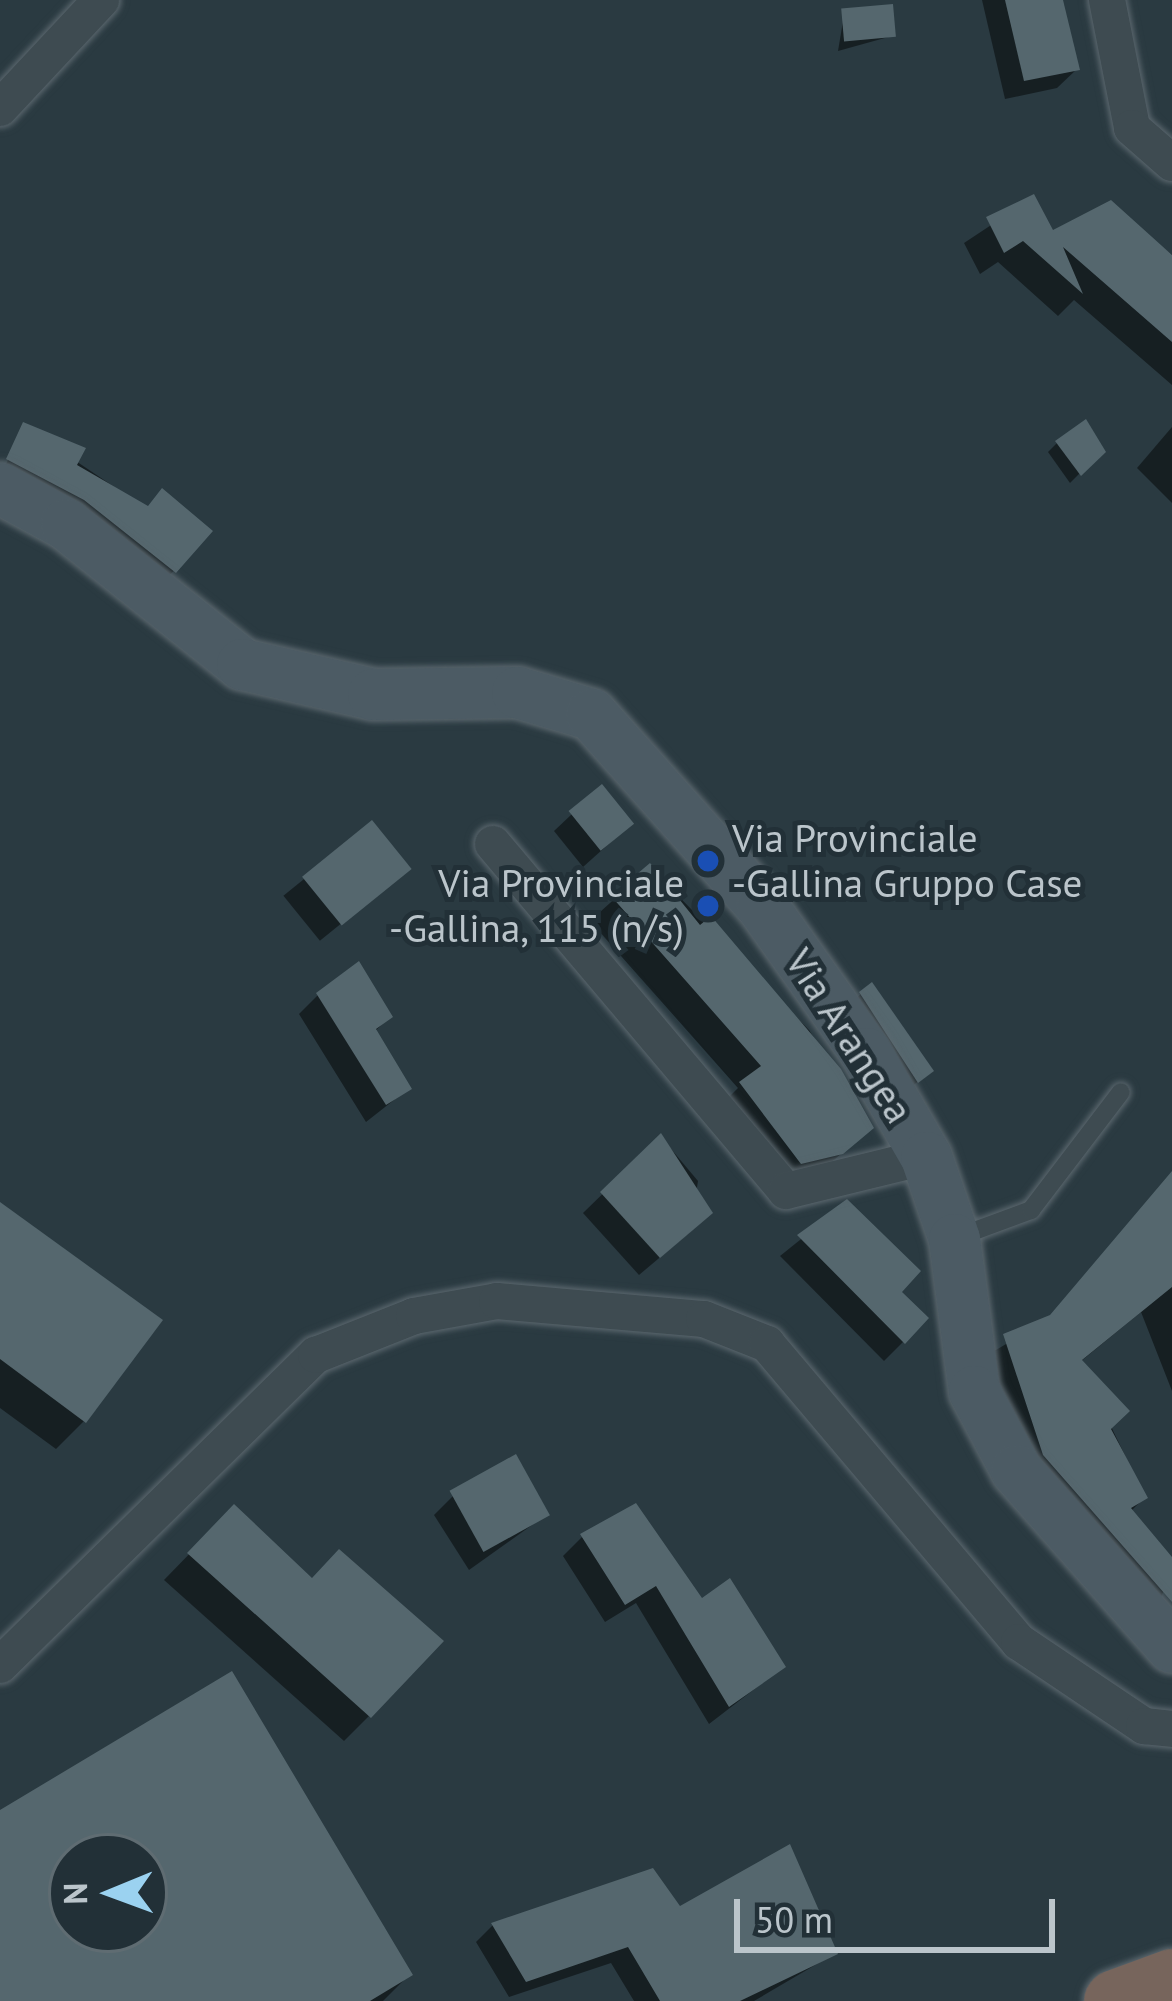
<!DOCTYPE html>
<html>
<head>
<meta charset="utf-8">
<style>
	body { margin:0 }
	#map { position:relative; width:1172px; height:2001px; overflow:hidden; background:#2a3a41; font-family:"PT Sans",sans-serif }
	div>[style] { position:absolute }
	.shadow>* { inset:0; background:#0007; transform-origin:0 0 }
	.building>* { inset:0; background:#55676e; transform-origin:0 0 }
	.roads { filter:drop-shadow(0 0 3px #5c686f) drop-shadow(0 0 3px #5c686f) }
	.lane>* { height:18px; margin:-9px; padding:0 9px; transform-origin:9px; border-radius:9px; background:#3e4b51 }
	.street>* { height:36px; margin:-18px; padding:0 18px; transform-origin:18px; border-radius:18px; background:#3e4b51 }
	.secondary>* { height:51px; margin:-25.5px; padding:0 25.5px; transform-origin:25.5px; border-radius:25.5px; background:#4c5b64 }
	.highway>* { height:63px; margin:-31.5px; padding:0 31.5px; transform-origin:31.5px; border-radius:31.5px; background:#77655c }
	.dots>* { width:33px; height:33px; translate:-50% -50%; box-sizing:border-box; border:6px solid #223037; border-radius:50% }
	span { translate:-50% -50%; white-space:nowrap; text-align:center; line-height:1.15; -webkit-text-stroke:10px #223037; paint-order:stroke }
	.poi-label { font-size:39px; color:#bbc5cb }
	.left { translate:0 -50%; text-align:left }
	.right { translate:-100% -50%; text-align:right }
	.street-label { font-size:39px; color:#bbc5cb }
	.north { position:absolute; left:48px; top:1833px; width:120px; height:120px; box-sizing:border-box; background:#223037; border:3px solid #5f6c72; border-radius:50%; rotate:269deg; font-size:33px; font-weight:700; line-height:48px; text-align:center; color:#bbc5cb }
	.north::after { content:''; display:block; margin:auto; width:42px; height:54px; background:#9bd2f0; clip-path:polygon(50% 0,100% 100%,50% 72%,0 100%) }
	.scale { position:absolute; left:734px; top:1899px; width:321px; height:54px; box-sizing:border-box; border:6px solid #bbc5cb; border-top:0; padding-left:15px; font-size:36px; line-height:42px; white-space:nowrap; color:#bbc5cb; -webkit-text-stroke:9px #223037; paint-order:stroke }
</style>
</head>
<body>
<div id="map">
	<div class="shadow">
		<div style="clip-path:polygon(982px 0,1060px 0,1077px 69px,1057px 88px,1005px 99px)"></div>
		<div style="clip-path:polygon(844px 15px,892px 36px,838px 51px)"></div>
		<div style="clip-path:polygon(1032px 198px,1052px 234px,1110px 204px,1172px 255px,1172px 385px,1074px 300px,1058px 316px,998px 262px,980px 274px,964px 243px)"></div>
		<div style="clip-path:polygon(24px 426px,147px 509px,177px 568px,163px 581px,0 477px)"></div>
		<div style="clip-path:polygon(1172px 427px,1172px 503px,1137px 468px)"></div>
		<div style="clip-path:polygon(1057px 443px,1102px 451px,1070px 483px,1048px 452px)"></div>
		<div style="clip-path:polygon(572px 814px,612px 841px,583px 867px,554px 831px)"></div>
		<div style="left:372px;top:824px;width:58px;height:114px;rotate:51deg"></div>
		<div style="clip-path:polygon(650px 867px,809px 1030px,871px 1127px,816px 1176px,777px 1186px,718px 1108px,738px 1088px,590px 921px)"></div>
		<div style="left:861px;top:994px;width:103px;height:24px;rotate:48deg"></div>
		<div style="clip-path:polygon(318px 995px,390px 1017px,374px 1032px,408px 1089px,366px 1122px,299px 1014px)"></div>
		<div style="clip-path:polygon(661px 1137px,698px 1181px,690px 1232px,639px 1275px,583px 1213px)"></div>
		<div style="clip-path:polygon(1172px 1174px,1172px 1391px,1141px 1312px,1080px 1362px,1145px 1497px,1130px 1512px,1172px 1565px,1161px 1598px,1023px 1477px,984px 1357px,1047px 1320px)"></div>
		<div style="clip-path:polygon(846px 1203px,898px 1292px,903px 1342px,884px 1361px,780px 1256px)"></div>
		<div style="clip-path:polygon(0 1206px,84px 1421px,56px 1449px,0 1408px)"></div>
		<div style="clip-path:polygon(453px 1496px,546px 1515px,469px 1570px,434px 1515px)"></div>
		<div style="clip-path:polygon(234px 1508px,369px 1716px,344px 1741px,164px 1580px)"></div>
		<div style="clip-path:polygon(582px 1537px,702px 1603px,783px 1667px,709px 1724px,636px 1603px,605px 1622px,563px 1556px)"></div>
		<div style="clip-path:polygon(evenodd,231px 1675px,409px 1975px,383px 2001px,0 2001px,0 1813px,231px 1675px,72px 1857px,144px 1857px,144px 1929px,72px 1929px,72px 1857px)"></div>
		<div style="clip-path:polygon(679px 1910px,834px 1954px,754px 2001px,634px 2001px,611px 1963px,509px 1997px,476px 1942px,493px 1925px)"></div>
	</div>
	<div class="building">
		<div style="clip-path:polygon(1005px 0,1063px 0,1080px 70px,1024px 81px)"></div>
		<div style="left:893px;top:4px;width:33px;height:52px;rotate:85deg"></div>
		<div style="clip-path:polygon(1034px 194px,1053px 230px,1111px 200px,1172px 255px,1172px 342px,1063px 247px,1083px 294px,1023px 241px,1004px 253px,986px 217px)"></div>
		<div style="clip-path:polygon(1086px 419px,1106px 452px,1081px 476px,1055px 441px)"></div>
		<div style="clip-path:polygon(23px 422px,86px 448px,77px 465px,148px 506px,162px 488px,213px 531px,176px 573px,84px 500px,6px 459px)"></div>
		<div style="left:602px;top:784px;width:51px;height:43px;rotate:51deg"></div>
		<div style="left:372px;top:820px;width:63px;height:90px;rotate:51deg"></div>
		<div style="clip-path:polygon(650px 863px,700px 925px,711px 916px,841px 1069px,874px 1128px,843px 1154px,801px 1164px,739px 1082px,761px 1066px,611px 896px)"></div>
		<div style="clip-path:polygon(359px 961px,393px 1017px,376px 1029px,412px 1089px,386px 1105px,316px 993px)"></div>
		<div style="clip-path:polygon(872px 982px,934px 1071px,918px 1083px,859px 992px)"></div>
		<div style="clip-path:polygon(661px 1133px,713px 1213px,660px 1258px,600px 1192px)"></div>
		<div style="clip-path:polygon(1172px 1171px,1172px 1287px,1082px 1360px,1130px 1411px,1111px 1429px,1148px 1498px,1131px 1508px,1172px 1557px,1172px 1602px,1043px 1455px,1003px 1334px,1050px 1315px)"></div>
		<div style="clip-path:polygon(847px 1199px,921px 1271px,902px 1292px,929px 1318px,905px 1344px,797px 1235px)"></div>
		<div style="clip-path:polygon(0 1202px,163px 1320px,86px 1423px,0 1359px)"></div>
		<div style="left:516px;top:1454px;width:70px;height:76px;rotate:61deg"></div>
		<div style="clip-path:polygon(636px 1503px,702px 1598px,730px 1578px,786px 1667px,729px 1707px,656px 1586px,625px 1605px,580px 1534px)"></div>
		<div style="clip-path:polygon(234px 1504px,312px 1578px,339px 1549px,444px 1641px,371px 1718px,187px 1553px)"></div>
		<div style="clip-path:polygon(evenodd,232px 1671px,413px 1975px,370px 2001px,0 2001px,0 1810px,232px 1671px,72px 1857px,144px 1857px,144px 1929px,72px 1929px,72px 1857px)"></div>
		<div style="clip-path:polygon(790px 1844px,838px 1954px,740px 2001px,660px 2001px,628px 1947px,526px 1982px,491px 1923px,653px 1868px,680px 1906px)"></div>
	</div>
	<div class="roads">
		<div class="lane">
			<div style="left:958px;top:1237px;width:78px;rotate:-20.3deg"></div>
			<div style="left:1031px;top:1210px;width:148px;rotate:-52.7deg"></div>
		</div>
		<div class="street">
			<div style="left:1107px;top:0;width:130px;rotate:78.9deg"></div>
			<div style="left:1132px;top:128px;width:53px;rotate:41.2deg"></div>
			<div style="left:0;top:108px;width:148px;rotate:-46.9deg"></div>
			<div style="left:493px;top:844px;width:454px;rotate:49.8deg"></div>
			<div style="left:786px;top:1191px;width:144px;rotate:-13.7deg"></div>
			<div style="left:0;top:1665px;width:443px;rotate:-44.5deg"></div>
			<div style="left:316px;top:1355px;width:105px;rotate:-21.7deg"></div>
			<div style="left:414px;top:1316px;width:84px;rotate:-10.2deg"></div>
			<div style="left:497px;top:1301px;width:208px;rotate:5deg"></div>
			<div style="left:704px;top:1319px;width:68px;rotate:21.6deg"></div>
			<div style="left:767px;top:1344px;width:390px;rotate:49.8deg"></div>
			<div style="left:1019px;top:1642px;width:151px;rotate:33.9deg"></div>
			<div style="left:1144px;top:1726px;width:28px;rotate:6deg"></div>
		</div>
		<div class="secondary">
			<div style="left:0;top:488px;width:75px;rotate:28.6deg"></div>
			<div style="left:66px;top:524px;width:225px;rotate:38.5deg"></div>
			<div style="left:242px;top:664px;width:134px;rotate:12.9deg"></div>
			<div style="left:373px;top:694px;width:144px;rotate:-0.8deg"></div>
			<div style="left:517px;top:692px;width:77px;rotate:16.6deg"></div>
			<div style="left:591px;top:714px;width:257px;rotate:48.3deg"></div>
			<div style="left:762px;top:906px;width:180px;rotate:54.7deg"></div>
			<div style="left:866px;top:1053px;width:120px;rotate:60deg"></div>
			<div style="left:926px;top:1157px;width:87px;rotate:71.1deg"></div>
			<div style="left:954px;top:1239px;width:153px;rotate:82.5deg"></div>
			<div style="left:974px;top:1391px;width:89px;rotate:62deg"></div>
			<div style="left:1016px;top:1470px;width:236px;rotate:48.6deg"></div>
		</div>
		<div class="highway">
			<div style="left:1115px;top:2001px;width:61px;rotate:-20.2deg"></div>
		</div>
	</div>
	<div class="dots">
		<div style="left:708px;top:861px;background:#1a4fb4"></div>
		<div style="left:708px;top:906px;background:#1a4fb4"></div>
	</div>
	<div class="poi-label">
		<span class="left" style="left:732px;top:861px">Via Provinciale<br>-Gallina Gruppo Case</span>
		<span class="right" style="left:684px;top:906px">Via Provinciale<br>-Gallina, 115 (n/s)</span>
	</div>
	<div class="street-label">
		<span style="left:849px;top:1036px;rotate:57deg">Via Arangea</span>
	</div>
	<div class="north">N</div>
	<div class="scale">50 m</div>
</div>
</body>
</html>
